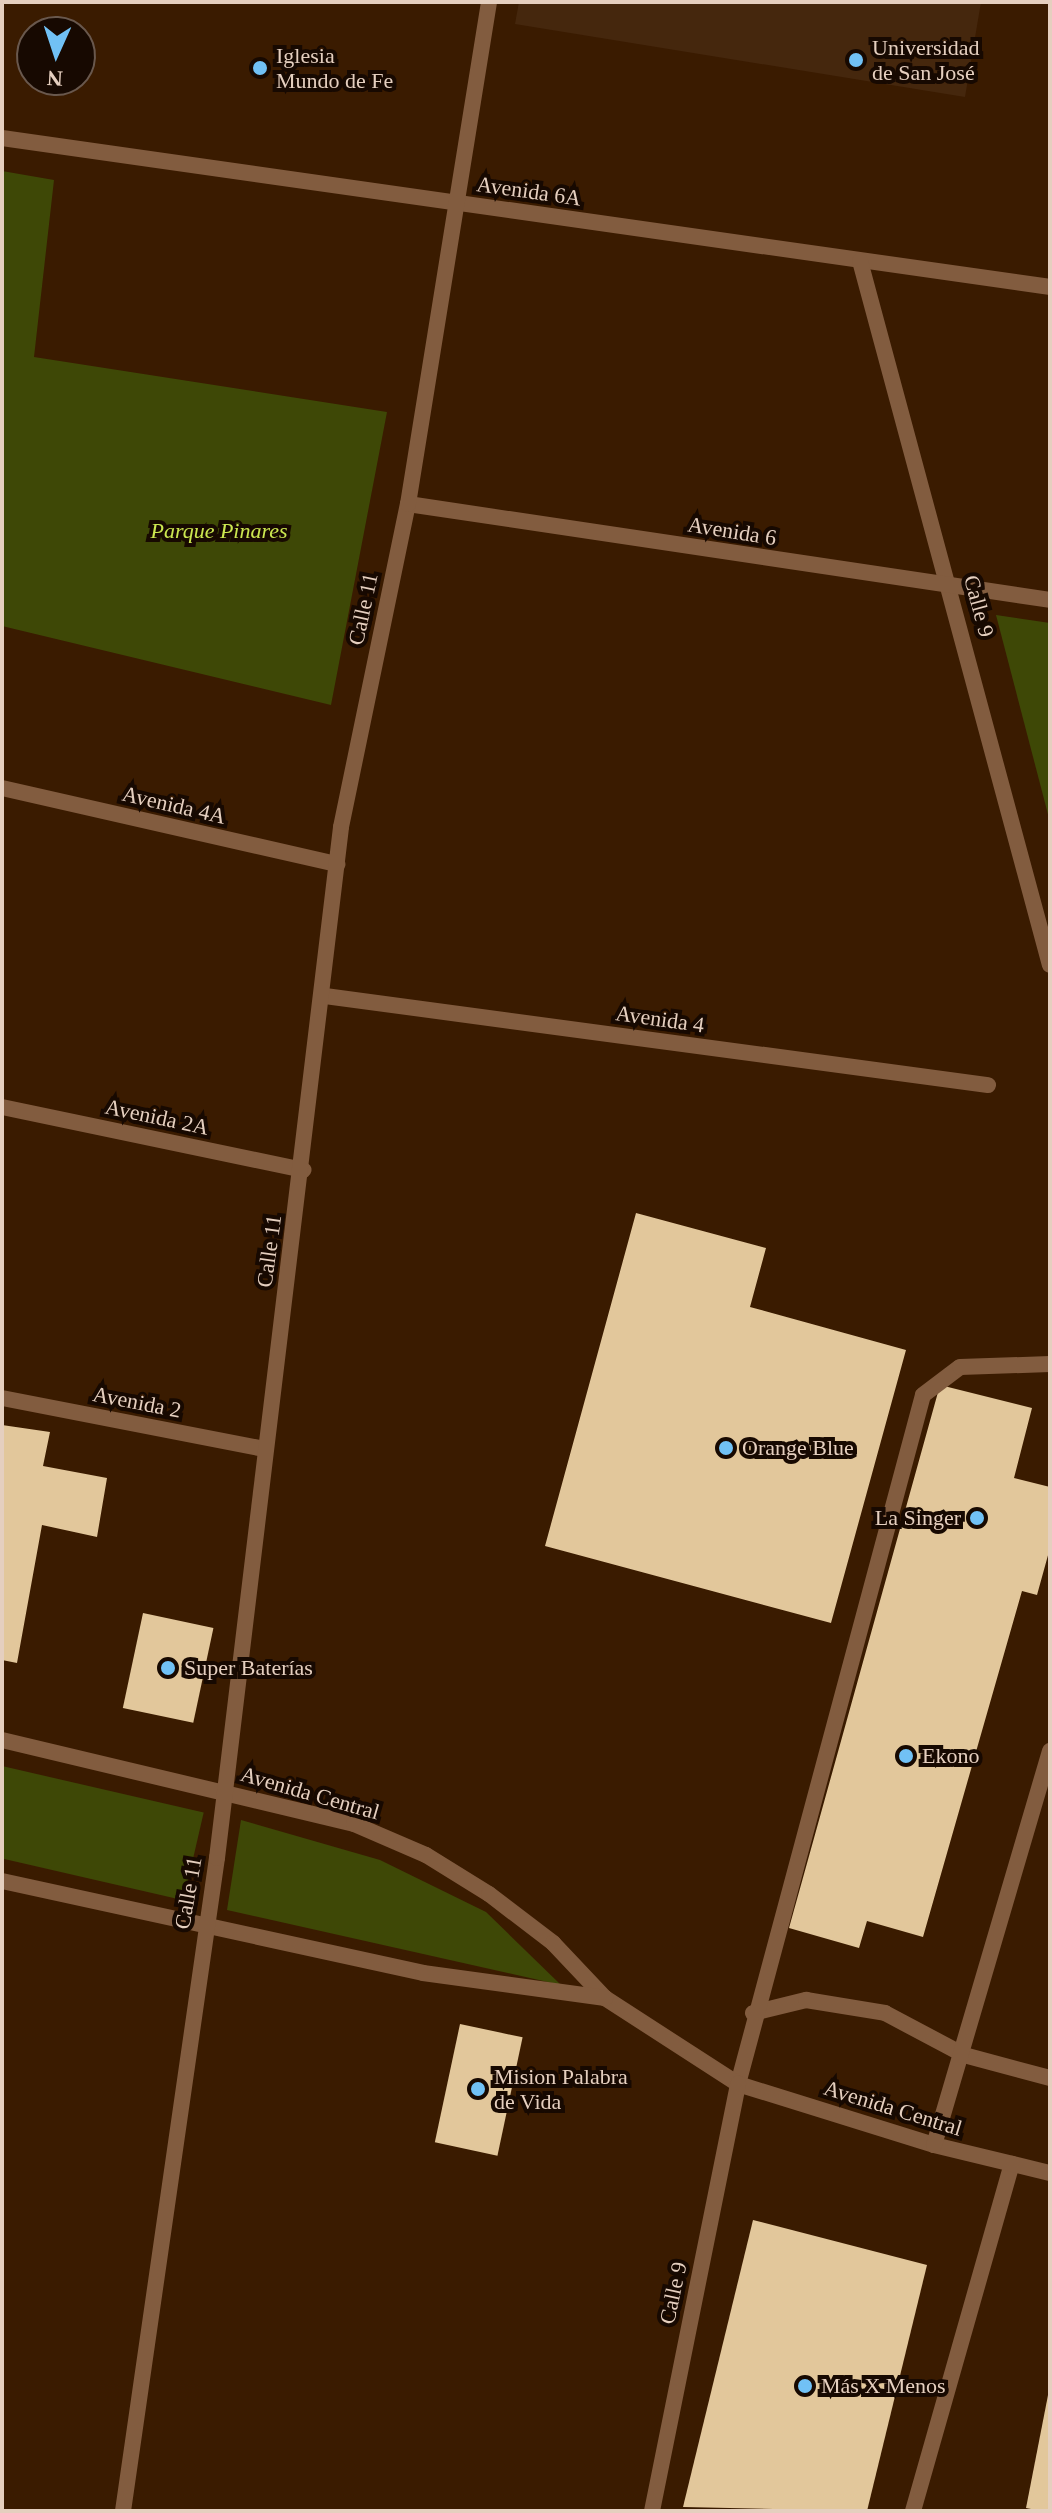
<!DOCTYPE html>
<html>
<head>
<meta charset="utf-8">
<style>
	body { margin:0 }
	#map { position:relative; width:1052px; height:2513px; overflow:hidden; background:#3a1b00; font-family:Georgia,serif }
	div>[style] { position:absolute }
	.built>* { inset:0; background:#45270d }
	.green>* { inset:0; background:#3e4806; transform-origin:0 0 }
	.building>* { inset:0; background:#e2c79b; transform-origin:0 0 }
	.lane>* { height:16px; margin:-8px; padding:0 8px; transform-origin:8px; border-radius:8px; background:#825c3f }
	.street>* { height:16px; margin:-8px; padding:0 8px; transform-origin:8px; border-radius:8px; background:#825c3f }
	.dots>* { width:22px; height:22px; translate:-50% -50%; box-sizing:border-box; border:4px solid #170901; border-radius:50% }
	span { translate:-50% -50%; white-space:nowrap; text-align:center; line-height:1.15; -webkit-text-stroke:8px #170901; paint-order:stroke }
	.poi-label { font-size:22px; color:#e5cfbf }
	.left { translate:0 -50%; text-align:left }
	.right { translate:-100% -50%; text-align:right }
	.street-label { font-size:22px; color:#e5cfbf }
	.park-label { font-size:22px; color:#cce750; font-style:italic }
	.frame { position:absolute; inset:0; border:4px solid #e5cfbf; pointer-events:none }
	.north { position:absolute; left:16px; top:16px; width:80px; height:80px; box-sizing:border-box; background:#170901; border:2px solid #69584d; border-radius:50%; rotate:183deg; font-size:22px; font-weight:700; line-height:32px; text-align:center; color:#e5cfbf }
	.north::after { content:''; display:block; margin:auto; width:28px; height:36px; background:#71c1f5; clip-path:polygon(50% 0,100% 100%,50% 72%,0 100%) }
</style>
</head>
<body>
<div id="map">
	<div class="built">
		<div style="clip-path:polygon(519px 2px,981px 2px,965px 97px,515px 24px)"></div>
	</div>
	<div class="green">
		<div style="clip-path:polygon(2px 171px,54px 180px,34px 357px,387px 412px,331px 705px,2px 626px)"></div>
		<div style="clip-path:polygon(996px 615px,1050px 623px,1050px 822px)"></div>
		<div style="left:2px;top:1766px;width:207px;height:90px;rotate:13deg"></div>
		<div style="clip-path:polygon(241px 1820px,380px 1860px,486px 1912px,561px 1985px,227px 1910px)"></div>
	</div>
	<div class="building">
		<div style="clip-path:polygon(636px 1213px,766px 1248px,750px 1307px,906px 1350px,831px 1623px,545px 1546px)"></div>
		<div style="clip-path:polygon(940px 1385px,1032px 1408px,1014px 1478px,1050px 1487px,1050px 1548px,1037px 1595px,1022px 1591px,923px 1937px,867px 1921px,859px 1948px,789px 1928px)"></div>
		<div style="clip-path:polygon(2px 1425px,50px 1432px,43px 1466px,107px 1478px,97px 1537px,42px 1525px,17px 1663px,2px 1660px)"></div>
		<div style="left:143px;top:1613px;width:72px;height:97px;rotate:12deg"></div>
		<div style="left:460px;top:2024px;width:64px;height:121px;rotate:12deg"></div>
		<div style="clip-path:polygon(753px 2220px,927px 2265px,867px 2511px,683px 2507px)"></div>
		<div style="clip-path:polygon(1049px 2390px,1050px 2511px,1041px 2511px,1026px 2508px)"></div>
	</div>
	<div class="lane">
		<div style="left:753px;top:2013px;width:55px;rotate:-13.8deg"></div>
		<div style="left:806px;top:2000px;width:80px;rotate:9.3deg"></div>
		<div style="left:885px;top:2013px;width:89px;rotate:28deg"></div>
		<div style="left:964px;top:2055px;width:89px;rotate:15deg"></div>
		<div style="left:738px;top:2084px;width:713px;rotate:-74.97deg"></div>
		<div style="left:923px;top:1395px;width:46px;rotate:-37.1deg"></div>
		<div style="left:960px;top:1367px;width:90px;rotate:-1.9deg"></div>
		<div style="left:913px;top:2511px;width:361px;rotate:-74.1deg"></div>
	</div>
	<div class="street">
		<div style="left:2px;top:138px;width:1059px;rotate:8.09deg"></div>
		<div style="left:860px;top:261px;width:729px;rotate:74.9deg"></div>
		<div style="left:408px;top:504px;width:649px;rotate:8.5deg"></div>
		<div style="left:2px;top:788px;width:344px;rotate:12.8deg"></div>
		<div style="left:325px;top:996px;width:669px;rotate:7.65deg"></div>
		<div style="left:2px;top:1107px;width:308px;rotate:11.8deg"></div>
		<div style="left:2px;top:1398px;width:267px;rotate:11deg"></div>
		<div style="left:2px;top:1740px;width:362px;rotate:13.4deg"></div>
		<div style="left:354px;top:1824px;width:78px;rotate:23.3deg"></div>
		<div style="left:426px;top:1855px;width:74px;rotate:31.8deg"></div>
		<div style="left:489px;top:1894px;width:81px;rotate:37.4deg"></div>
		<div style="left:553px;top:1943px;width:76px;rotate:46.6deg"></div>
		<div style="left:605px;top:1998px;width:158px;rotate:32.9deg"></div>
		<div style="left:738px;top:2084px;width:205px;rotate:17.3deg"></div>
		<div style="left:934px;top:2145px;width:119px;rotate:13.6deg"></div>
		<div style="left:2px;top:1881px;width:431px;rotate:12.3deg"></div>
		<div style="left:423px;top:1973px;width:184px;rotate:7.8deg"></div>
		<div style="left:934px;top:2145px;width:411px;rotate:-73.6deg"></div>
		<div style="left:123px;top:2511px;width:660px;rotate:-81.81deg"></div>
		<div style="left:217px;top:1858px;width:1038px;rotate:-83.14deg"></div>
		<div style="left:341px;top:827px;width:330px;rotate:-78.3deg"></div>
		<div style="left:408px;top:504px;width:508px;rotate:-80.83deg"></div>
		<div style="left:652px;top:2511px;width:436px;rotate:-78.6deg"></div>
	</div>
	<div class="dots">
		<div style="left:856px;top:60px;background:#71c1f5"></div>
		<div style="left:260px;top:68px;background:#71c1f5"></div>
		<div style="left:726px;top:1448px;background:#71c1f5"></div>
		<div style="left:977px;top:1518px;background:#71c1f5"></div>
		<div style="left:168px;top:1668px;background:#71c1f5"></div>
		<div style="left:906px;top:1756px;background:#71c1f5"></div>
		<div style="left:478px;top:2089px;background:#71c1f5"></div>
		<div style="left:805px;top:2386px;background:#71c1f5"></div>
	</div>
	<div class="poi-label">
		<span class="left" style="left:872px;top:60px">Universidad<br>de San José</span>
		<span class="left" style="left:276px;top:68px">Iglesia<br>Mundo de Fe</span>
		<span class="left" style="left:742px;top:1448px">Orange Blue</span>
		<span class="right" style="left:961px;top:1518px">La Singer</span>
		<span class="left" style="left:184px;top:1668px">Super Baterías</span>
		<span class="left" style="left:922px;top:1756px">Ekono</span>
		<span class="left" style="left:494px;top:2089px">Mision Palabra<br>de Vida</span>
		<span class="left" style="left:821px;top:2386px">Más X Menos</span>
	</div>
	<div class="street-label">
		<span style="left:529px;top:191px;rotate:8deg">Avenida 6A</span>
		<span style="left:732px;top:531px;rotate:9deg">Avenida 6</span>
		<span style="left:979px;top:606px;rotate:75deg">Calle 9</span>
		<span style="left:363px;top:609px;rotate:-78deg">Calle 11</span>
		<span style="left:174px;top:805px;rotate:13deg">Avenida 4A</span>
		<span style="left:660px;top:1019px;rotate:8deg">Avenida 4</span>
		<span style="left:157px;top:1117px;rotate:12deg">Avenida 2A</span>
		<span style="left:269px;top:1251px;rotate:-82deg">Calle 11</span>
		<span style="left:137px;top:1402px;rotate:11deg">Avenida 2</span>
		<span style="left:310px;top:1793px;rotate:16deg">Avenida Central</span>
		<span style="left:188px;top:1893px;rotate:-80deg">Calle 11</span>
		<span style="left:893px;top:2108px;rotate:17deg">Avenida Central</span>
		<span style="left:673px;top:2293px;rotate:-78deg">Calle 9</span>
	</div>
	<div class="park-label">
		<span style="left:219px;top:531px">Parque Pinares</span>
	</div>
	<div class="frame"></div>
	<div class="north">N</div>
</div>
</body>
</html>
